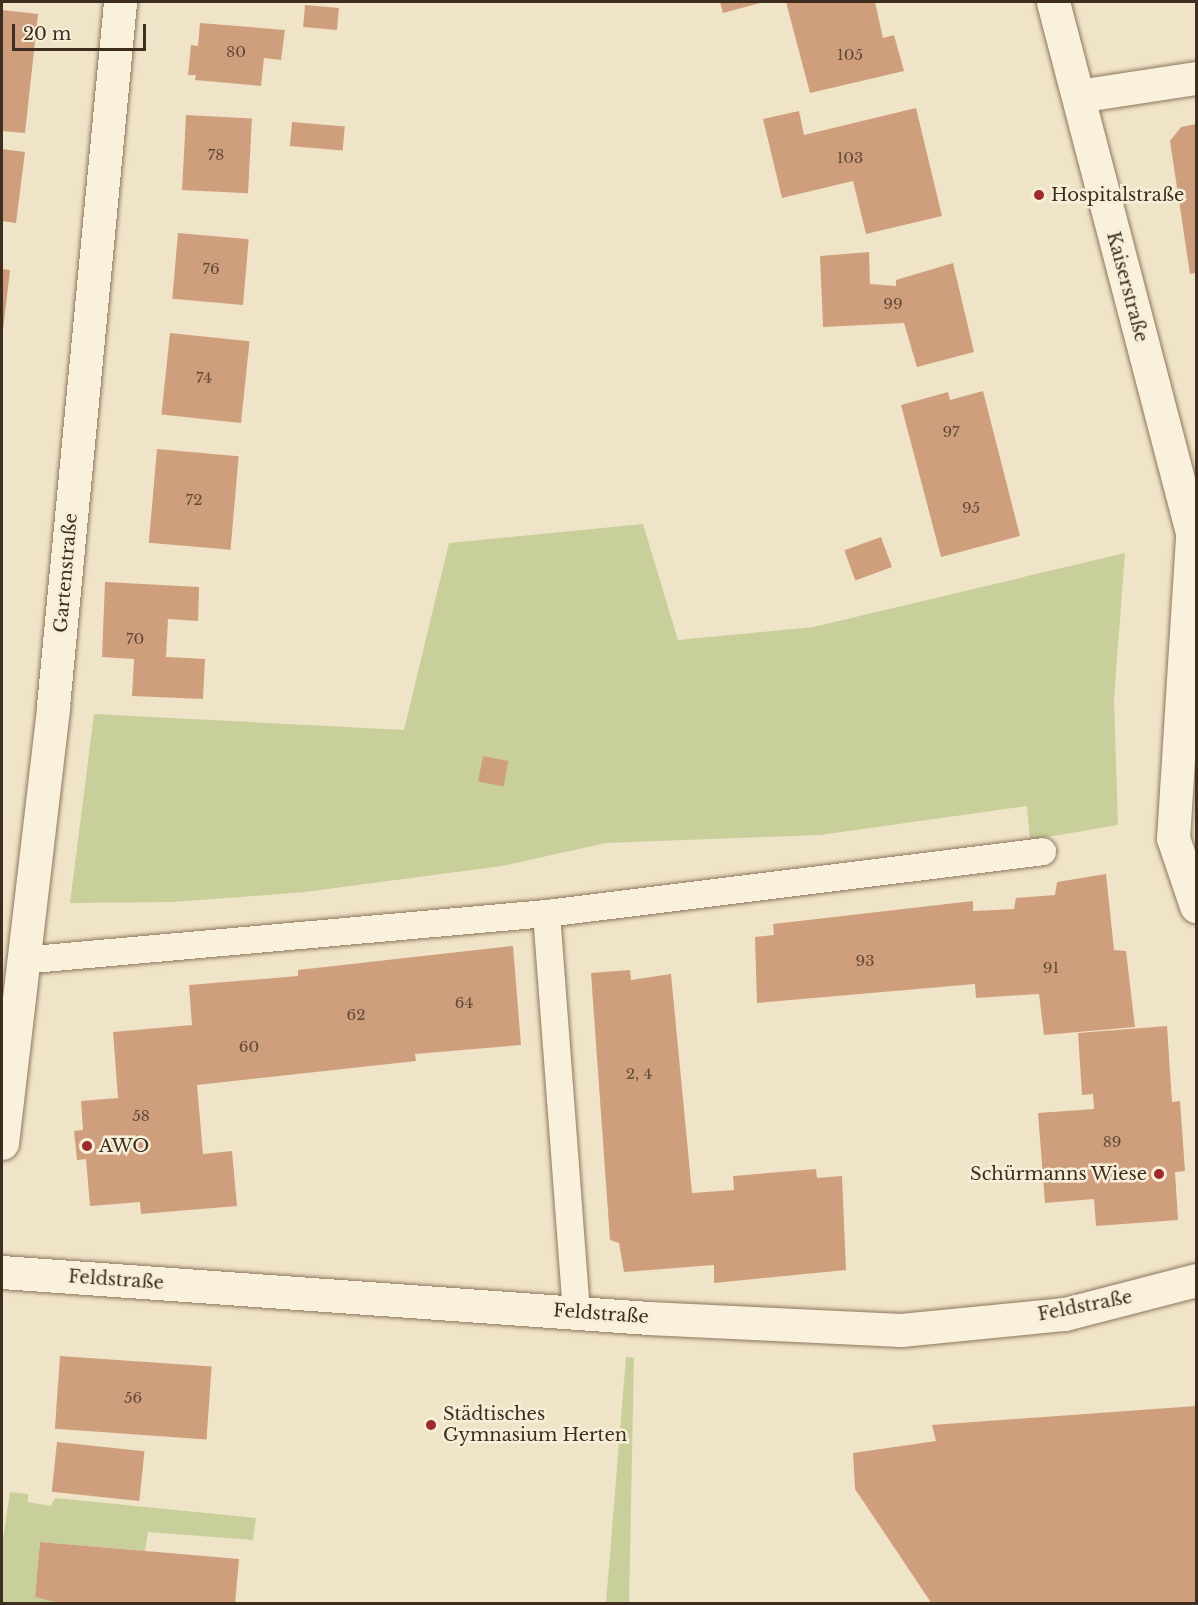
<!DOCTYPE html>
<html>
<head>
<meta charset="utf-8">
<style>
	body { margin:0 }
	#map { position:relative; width:1198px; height:1605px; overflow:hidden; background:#f0e4c8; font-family:"Libre Baskerville",serif }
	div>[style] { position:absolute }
	.green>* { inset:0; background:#c9cf9b }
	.building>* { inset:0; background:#cf9f7d; transform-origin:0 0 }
	.roads { filter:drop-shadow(0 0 2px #8d765c) drop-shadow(0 0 2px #8d765c) }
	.service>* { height:27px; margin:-13.5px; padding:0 13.5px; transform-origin:13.5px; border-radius:13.5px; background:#faf1dc }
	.minor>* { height:33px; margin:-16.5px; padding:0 16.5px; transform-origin:16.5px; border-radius:16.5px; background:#faf1dc }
	.secondary>* { height:33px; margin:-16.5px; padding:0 16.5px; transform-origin:16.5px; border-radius:16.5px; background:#faf1dc }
	.dots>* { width:16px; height:16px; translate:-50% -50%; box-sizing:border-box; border:3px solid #f7eed8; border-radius:50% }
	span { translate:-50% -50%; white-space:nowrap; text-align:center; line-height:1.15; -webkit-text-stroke:5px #f7eed8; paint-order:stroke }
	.number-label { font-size:15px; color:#624a37 }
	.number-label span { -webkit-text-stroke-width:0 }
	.poi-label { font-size:18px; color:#3d2e20 }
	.left { translate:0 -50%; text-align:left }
	.right { translate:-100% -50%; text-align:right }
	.street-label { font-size:18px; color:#3d2e20 }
	.frame { position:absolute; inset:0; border:3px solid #3d2e20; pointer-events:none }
	.scale { position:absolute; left:12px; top:24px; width:134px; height:27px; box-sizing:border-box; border:3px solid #3d2e20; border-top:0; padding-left:8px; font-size:18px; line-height:21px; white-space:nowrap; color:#3d2e20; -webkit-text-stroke:4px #f7eed8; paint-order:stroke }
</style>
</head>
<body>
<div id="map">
	<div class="green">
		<div style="clip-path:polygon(643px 524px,678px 640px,813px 627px,1125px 553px,1114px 699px,1118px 825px,1030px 840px,1027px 806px,820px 835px,606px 843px,502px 866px,305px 892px,174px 902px,70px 903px,94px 714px,404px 730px,449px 543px)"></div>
		<div style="clip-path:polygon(626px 1357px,634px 1358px,629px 1603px,606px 1603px)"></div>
		<div style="clip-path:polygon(10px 1492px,28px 1494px,28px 1502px,51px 1506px,55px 1498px,256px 1518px,253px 1540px,148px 1532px,145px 1551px,40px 1542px,35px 1597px,63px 1603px,2px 1604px,2px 1546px)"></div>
	</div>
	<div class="building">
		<div style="clip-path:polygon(720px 2px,764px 2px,723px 13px)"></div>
		<div style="clip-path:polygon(786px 2px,875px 2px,883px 38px,894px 35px,904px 71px,810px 93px)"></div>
		<div style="left:305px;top:5px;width:34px;height:22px;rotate:5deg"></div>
		<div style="clip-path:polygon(2px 10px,38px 14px,25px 133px,2px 131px)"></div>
		<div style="clip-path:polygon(200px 23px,285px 30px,281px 60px,264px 58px,261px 86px,195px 80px,196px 75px,188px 75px,191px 45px,198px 46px)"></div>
		<div style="clip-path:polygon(916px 108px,942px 216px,866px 234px,853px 181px,782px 198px,763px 119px,799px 111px,804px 135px)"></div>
		<div style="left:186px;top:115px;width:66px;height:75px;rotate:3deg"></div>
		<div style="left:292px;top:122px;width:53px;height:24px;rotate:5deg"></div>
		<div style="clip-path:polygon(1196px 124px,1196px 273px,1190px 274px,1170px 141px,1181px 127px)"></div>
		<div style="clip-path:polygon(2px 149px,25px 152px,16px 223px,2px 221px)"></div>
		<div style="left:178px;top:233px;width:71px;height:66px;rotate:5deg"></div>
		<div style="clip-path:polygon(869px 252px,870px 284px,896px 286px,896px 280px,953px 263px,974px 352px,917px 367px,904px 323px,823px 327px,820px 256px)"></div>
		<div style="clip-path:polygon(2px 269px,10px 270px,3px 330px,2px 330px)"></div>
		<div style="left:170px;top:333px;width:80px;height:82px;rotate:6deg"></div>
		<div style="clip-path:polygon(983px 391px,1020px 536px,941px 557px,901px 405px,948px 392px,950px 400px)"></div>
		<div style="left:157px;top:449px;width:82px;height:94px;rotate:5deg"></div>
		<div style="left:881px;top:537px;width:32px;height:39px;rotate:70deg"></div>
		<div style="clip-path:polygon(105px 582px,199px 587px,198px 621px,168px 619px,166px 657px,205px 659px,203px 699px,132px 696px,134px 659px,102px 657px)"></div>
		<div style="left:483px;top:756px;width:26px;height:26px;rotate:11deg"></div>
		<div style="clip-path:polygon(1106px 874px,1114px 950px,1126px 951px,1135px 1027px,1044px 1035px,1039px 994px,976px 998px,975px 984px,757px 1003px,755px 937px,774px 935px,773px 924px,973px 901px,973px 911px,1014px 909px,1016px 898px,1055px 895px,1057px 882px)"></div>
		<div style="clip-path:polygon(513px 946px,521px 1045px,415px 1054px,416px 1061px,197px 1085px,203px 1154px,232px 1151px,237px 1206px,141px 1214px,140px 1202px,90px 1206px,86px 1159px,77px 1160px,74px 1131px,83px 1130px,81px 1101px,118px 1098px,113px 1032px,192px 1025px,189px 985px,298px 976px,298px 970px)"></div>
		<div style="clip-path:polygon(630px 970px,631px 980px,671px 974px,692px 1193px,734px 1190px,733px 1176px,816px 1169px,817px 1178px,842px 1176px,846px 1270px,714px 1283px,714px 1265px,624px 1272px,619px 1243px,610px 1240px,591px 973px)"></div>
		<div style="clip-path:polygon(1167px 1026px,1172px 1102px,1180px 1101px,1185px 1171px,1175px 1172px,1178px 1220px,1096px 1226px,1094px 1199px,1045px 1203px,1038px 1113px,1094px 1109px,1093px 1094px,1082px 1095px,1078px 1033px)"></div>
		<div style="left:60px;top:1356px;width:152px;height:73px;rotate:4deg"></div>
		<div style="clip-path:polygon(1196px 1406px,1196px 1604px,932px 1604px,855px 1489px,853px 1453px,936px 1441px,932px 1425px)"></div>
		<div style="left:57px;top:1442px;width:88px;height:50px;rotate:6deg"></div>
		<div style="clip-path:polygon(40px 1542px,239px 1559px,235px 1604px,63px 1604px,35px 1597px)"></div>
	</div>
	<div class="roads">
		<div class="service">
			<div style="left:546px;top:913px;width:401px;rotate:85.7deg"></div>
			<div style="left:21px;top:960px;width:527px;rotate:-5.12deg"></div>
			<div style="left:546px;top:913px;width:500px;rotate:-7.1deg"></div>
		</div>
		<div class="minor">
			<div style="left:1078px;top:96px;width:119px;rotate:-8.7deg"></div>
			<div style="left:2px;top:1143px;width:440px;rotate:-83.3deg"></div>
			<div style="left:53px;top:706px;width:707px;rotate:-84.56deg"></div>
		</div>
		<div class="secondary">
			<div style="left:1053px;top:2px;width:564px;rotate:75.32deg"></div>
			<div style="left:1192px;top:537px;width:302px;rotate:93.6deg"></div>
			<div style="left:1173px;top:838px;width:72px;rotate:71.3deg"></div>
			<div style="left:2px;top:1272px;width:648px;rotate:4.07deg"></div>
			<div style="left:648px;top:1318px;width:253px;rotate:2.7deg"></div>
			<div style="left:901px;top:1330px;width:165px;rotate:-5.6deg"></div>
			<div style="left:1065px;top:1314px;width:135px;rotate:-14.5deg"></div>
		</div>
	</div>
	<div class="dots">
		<div style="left:1039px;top:195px;background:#9e2a2b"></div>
		<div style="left:87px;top:1146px;background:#9e2a2b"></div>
		<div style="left:1159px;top:1174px;background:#9e2a2b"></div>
		<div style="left:431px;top:1425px;background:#9e2a2b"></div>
	</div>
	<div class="number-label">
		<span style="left:236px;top:52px">80</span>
		<span style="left:850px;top:55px">105</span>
		<span style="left:216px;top:155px">78</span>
		<span style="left:850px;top:158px">103</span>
		<span style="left:211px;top:269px">76</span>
		<span style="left:893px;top:304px">99</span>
		<span style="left:204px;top:378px">74</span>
		<span style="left:951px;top:432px">97</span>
		<span style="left:194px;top:500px">72</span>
		<span style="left:971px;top:508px">95</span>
		<span style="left:135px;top:639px">70</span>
		<span style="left:865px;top:961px">93</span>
		<span style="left:1051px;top:968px">91</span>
		<span style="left:464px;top:1003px">64</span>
		<span style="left:356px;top:1015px">62</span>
		<span style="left:249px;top:1047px">60</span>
		<span style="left:639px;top:1074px">2, 4</span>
		<span style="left:141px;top:1116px">58</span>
		<span style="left:1112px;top:1142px">89</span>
		<span style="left:133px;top:1398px">56</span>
	</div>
	<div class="poi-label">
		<span class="left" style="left:1051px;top:195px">Hospitalstraße</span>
		<span class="left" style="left:99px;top:1146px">AWO</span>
		<span class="right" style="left:1147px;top:1174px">Schürmanns Wiese</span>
		<span class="left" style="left:443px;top:1425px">Städtisches<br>Gymnasium Herten</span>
	</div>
	<div class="street-label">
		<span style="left:1127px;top:287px;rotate:75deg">Kaiserstraße</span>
		<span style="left:66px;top:573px;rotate:-85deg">Gartenstraße</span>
		<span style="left:116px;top:1280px;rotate:4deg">Feldstraße</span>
		<span style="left:1085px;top:1306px;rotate:-11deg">Feldstraße</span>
		<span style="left:601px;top:1314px;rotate:4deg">Feldstraße</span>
	</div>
	<div class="frame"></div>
	<div class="scale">20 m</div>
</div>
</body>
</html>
